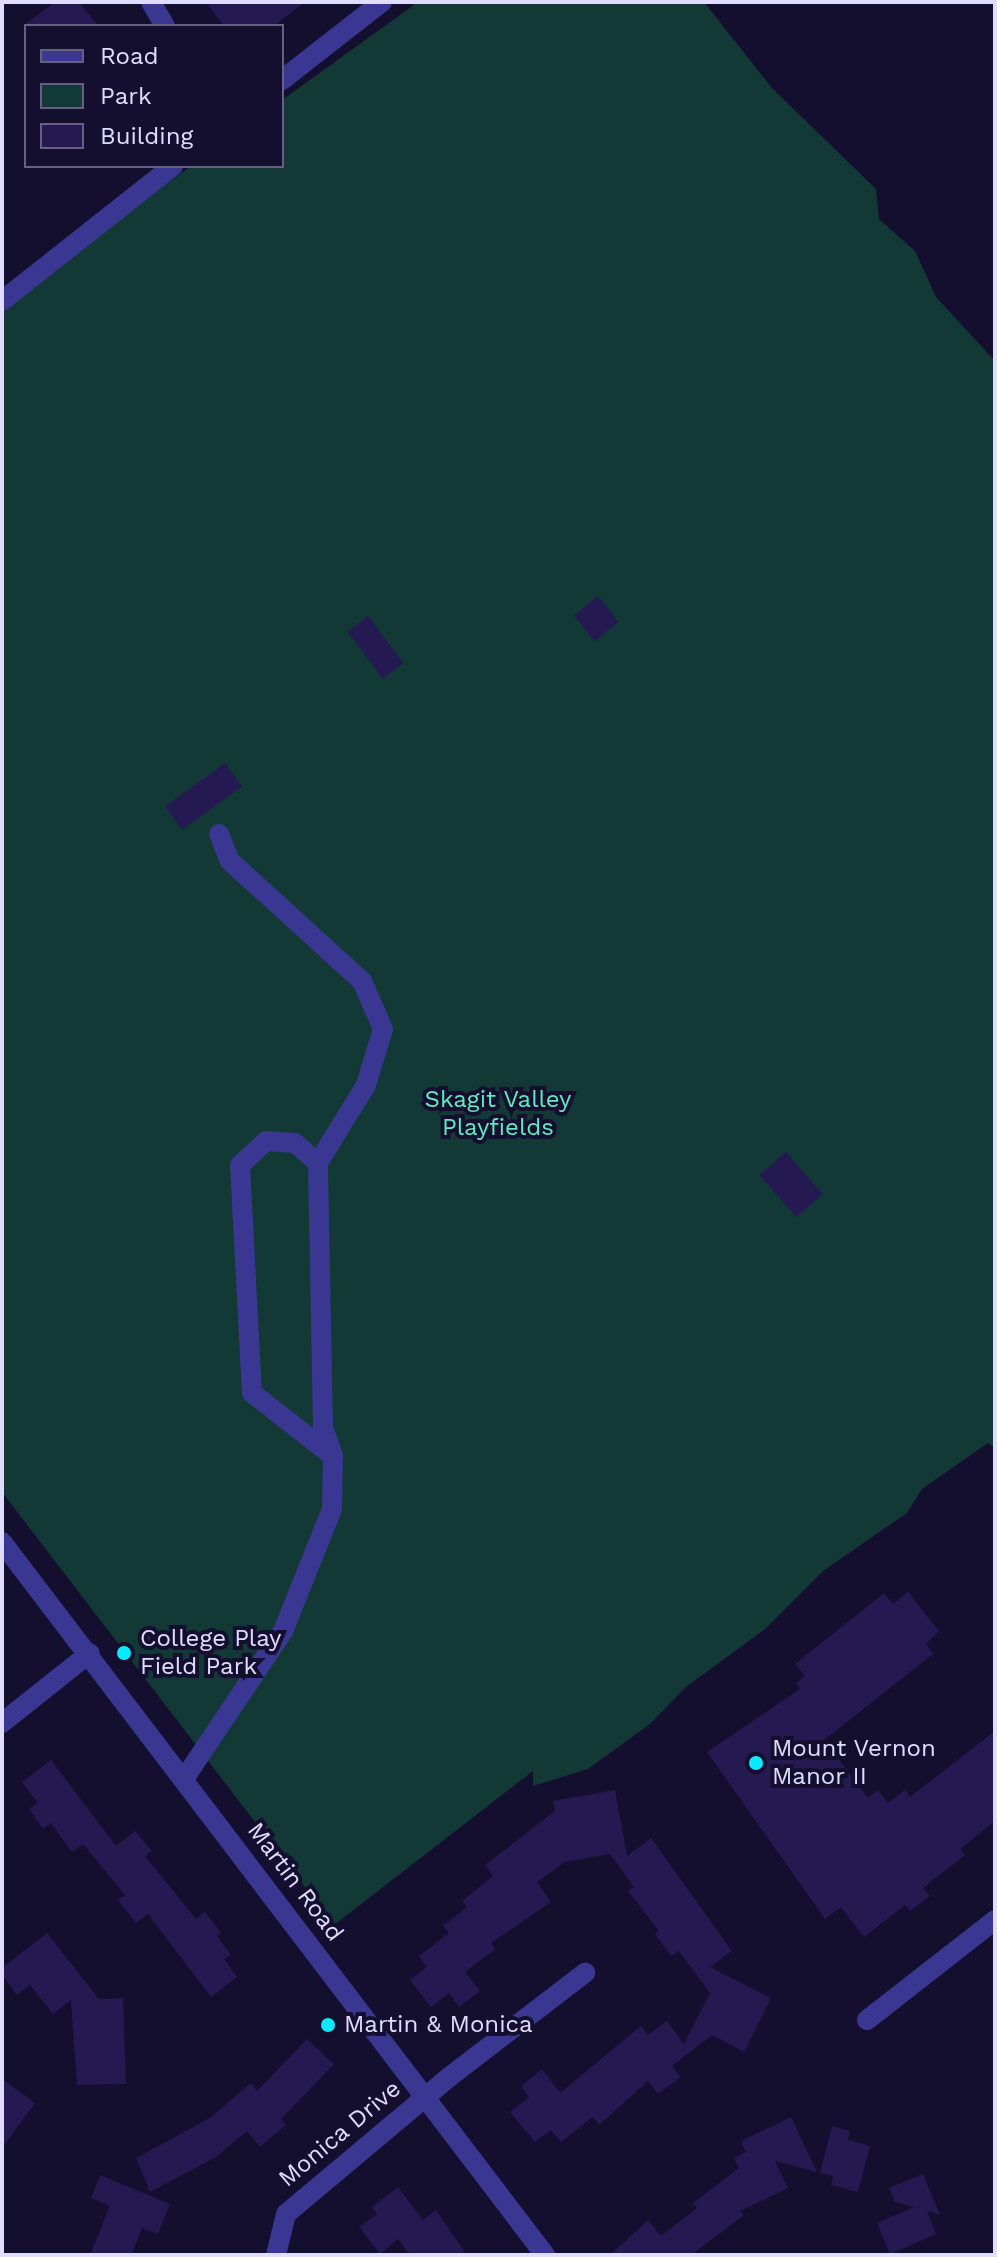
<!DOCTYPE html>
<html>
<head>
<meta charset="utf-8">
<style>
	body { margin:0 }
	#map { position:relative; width:997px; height:2257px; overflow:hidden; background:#140f2e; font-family:"Work Sans",sans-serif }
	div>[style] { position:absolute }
	.green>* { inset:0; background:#123936 }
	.building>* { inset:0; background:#241a51; transform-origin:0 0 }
	.minor>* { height:20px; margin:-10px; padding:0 10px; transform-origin:10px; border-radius:10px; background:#393791 }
	.dots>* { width:22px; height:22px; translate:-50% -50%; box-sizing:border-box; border:4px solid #140f2e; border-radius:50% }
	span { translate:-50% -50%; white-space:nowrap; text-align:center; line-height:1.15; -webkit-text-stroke:8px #140f2e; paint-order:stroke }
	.park-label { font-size:24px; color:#5deac4 }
	.poi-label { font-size:24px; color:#e0dcff }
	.left { translate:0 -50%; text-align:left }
	.street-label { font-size:24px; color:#e0dcff }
	.frame { position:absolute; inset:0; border:4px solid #e0dcff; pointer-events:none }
	.legend { position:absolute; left:24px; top:24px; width:260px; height:144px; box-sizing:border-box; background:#140f2e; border:2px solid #666182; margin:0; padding:10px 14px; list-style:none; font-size:24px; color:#e0dcff }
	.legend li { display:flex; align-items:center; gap:16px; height:40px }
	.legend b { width:40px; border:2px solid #666182 }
</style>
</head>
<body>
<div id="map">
	<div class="green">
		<div style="clip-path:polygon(418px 2px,704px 2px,772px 88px,876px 189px,879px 219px,915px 251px,936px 297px,995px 361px,995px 1448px,988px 1443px,922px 1489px,907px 1513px,823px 1571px,765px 1629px,686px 1687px,650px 1724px,588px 1769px,533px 1786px,533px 1771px,334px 1925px,2px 1492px,2px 302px,191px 166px,282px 166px,282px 100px)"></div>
	</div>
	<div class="building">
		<div style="clip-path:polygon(55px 2px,79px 2px,98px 26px,23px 26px)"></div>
		<div style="clip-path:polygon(206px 2px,305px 2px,274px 26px,224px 26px)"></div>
		<div style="left:598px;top:596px;width:33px;height:31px;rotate:51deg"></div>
		<div style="left:368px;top:616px;width:59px;height:26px;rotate:53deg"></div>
		<div style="left:225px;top:763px;width:29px;height:74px;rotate:54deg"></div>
		<div style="left:786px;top:1152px;width:56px;height:35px;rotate:49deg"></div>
		<div style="clip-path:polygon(908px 1592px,939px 1631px,926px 1644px,933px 1654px,824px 1740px,868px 1798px,878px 1790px,888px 1803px,905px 1790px,910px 1797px,995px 1731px,995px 1821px,960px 1849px,965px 1855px,923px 1888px,930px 1896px,910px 1911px,905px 1905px,864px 1937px,841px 1907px,825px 1919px,707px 1752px,800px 1689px,796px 1683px,805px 1676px,795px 1664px,884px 1593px,893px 1604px)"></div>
		<div style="clip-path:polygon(51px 1760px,116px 1846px,135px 1831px,152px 1851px,145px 1856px,196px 1919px,205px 1912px,221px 1933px,217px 1936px,231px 1955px,224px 1959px,237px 1977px,211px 1997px,148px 1914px,136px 1923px,118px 1900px,125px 1895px,83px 1844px,72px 1852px,51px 1823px,43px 1829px,29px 1809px,38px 1803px,22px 1782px)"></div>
		<div style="clip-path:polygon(615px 1790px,627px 1856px,651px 1838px,732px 1951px,710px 1967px,771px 1998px,744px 2052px,712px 2035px,672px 2066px,681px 2077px,658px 2094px,648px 2081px,599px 2125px,593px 2117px,561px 2142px,551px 2130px,535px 2142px,510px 2112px,529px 2097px,521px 2086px,542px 2069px,560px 2093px,641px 2026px,648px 2035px,667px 2021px,684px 2044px,710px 1993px,679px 1951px,671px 1956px,655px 1934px,659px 1931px,628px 1891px,634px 1887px,610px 1854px,565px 1862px,537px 1882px,551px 1902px,491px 1943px,495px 1949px,465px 1972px,480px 1991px,459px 2007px,449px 1993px,431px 2007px,410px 1980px,427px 1967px,419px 1956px,449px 1933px,443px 1926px,467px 1907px,462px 1901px,493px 1876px,485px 1865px,555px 1811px,553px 1801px)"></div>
		<div style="clip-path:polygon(47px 1933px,99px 1999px,123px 1998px,126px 2084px,77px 2085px,71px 2000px,53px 2014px,30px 1985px,17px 1995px,2px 1975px,2px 1968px)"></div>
		<div style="clip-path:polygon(307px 2039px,334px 2064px,281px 2119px,286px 2125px,260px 2147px,247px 2131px,216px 2157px,150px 2192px,136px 2158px,210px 2118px,251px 2083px,257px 2091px)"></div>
		<div style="clip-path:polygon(2px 2079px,35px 2103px,2px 2148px)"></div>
		<div style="clip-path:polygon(791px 2117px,817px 2172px,775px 2161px,788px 2188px,740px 2211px,744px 2215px,691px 2255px,610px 2255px,648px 2220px,661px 2236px,697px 2208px,693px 2203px,739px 2168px,734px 2158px,746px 2152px,741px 2141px)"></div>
		<div style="clip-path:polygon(832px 2126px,850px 2131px,848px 2140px,870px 2146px,858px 2192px,831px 2185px,833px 2176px,820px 2173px)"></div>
		<div style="clip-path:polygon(923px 2174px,940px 2215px,927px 2211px,936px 2234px,890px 2254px,877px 2223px,914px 2207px,895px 2202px,889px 2188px)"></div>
		<div style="clip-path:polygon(100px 2175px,170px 2204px,158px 2234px,142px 2228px,131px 2255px,90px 2255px,110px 2206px,91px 2198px)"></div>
		<div style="clip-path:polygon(398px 2187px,423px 2220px,436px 2210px,467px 2255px,410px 2255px,398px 2239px,380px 2254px,359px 2227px,377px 2214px,372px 2207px)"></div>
	</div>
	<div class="minor">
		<div style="left:151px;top:2px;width:28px;rotate:60deg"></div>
		<div style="left:282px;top:80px;width:127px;rotate:-38deg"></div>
		<div style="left:2px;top:301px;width:218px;rotate:-38.3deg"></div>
		<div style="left:219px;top:834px;width:29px;rotate:68deg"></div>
		<div style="left:230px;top:861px;width:178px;rotate:42.3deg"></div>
		<div style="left:362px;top:981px;width:52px;rotate:66.4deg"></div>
		<div style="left:383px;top:1029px;width:59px;rotate:106.9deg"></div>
		<div style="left:366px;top:1085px;width:92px;rotate:121.6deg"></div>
		<div style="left:2px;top:1542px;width:896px;rotate:52.71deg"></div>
		<div style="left:2px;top:1723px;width:112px;rotate:-38.5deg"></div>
		<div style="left:184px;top:1779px;width:178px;rotate:-56.2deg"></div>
		<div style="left:283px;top:1631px;width:131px;rotate:-68.1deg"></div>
		<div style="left:332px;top:1509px;width:53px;rotate:-88.9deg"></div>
		<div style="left:333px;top:1456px;width:31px;rotate:-109deg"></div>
		<div style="left:323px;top:1427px;width:264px;rotate:-91.1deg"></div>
		<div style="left:318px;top:1163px;width:30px;rotate:-139deg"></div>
		<div style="left:295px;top:1143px;width:29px;rotate:-176deg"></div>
		<div style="left:266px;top:1141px;width:35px;rotate:137deg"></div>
		<div style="left:240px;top:1165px;width:228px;rotate:87deg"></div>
		<div style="left:252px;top:1393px;width:103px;rotate:37.9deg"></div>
		<div style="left:867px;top:2020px;width:162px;rotate:-38deg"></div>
		<div style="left:276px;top:2255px;width:42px;rotate:-76.3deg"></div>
		<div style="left:286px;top:2214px;width:212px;rotate:-40deg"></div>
		<div style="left:448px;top:2078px;width:173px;rotate:-37.5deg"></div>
	</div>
	<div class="dots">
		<div style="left:124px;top:1653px;background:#08ebff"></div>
		<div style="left:756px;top:1763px;background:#08ebff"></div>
		<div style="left:328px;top:2025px;background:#08ebff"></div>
	</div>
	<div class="park-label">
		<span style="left:498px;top:1114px">Skagit Valley<br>Playfields</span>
	</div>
	<div class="poi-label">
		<span class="left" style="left:140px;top:1653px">College Play<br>Field Park</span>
		<span class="left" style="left:772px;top:1763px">Mount Vernon<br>Manor II</span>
		<span class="left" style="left:344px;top:2025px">Martin &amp; Monica</span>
	</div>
	<div class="street-label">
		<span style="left:295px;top:1882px;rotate:53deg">Martin Road</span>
		<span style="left:340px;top:2134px;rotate:-40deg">Monica Drive</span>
	</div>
	<div class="frame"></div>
	<ul class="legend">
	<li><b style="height:10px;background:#393791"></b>Road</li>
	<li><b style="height:22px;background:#123936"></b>Park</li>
	<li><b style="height:22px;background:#241a51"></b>Building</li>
	</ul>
</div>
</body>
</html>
